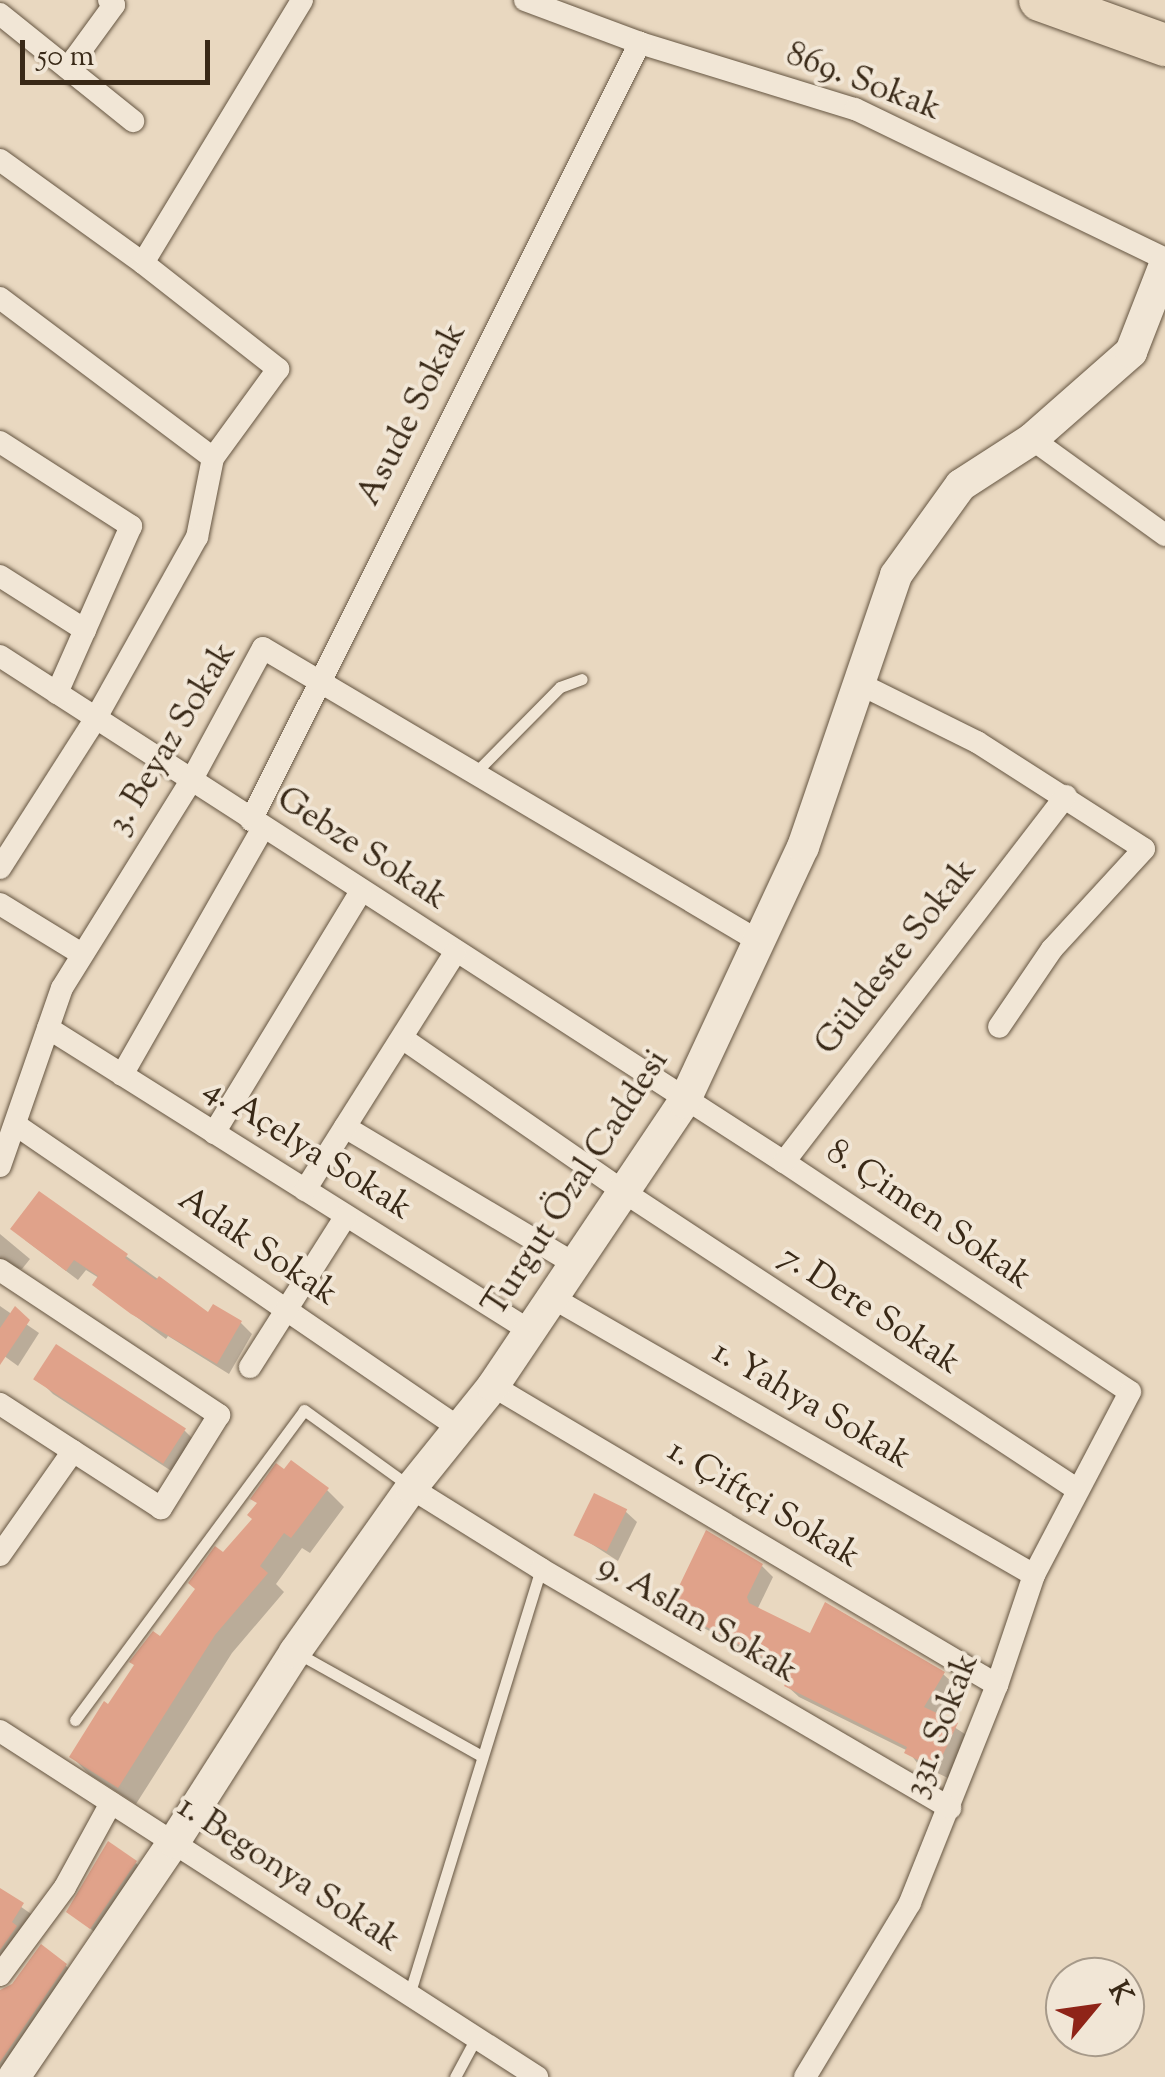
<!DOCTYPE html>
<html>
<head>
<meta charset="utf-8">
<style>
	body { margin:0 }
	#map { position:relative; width:1165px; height:2077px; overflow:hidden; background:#e9d8c0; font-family:"Sorts Mill Goudy",serif }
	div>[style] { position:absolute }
	.shadow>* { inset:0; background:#0003 }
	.building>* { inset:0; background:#e0a28a; transform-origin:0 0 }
	.roads { filter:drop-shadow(0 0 2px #655541) drop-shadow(0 0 2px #655541) }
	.lane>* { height:11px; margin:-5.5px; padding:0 5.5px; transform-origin:5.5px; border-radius:5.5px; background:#f1e6d6 }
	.street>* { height:22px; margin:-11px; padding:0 11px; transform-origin:11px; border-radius:11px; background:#f1e6d6 }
	.secondary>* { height:32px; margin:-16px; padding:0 16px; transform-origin:16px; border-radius:16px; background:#f1e6d6 }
	.highway>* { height:42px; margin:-21px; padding:0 21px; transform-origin:21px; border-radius:21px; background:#e9d8c0 }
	span { translate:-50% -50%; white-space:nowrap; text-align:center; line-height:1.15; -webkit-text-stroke:8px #f1e6d6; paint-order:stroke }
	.street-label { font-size:35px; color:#392917 }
	.north { position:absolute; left:1045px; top:1957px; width:100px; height:100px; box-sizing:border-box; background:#f1e6d6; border:2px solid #a79a8a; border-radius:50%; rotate:61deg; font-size:28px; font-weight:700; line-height:40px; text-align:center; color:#392917 }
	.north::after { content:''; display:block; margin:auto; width:35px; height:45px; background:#8f2418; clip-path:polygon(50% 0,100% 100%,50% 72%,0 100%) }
	.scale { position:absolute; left:20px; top:40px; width:190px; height:45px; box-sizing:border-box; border:5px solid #392917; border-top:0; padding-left:12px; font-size:30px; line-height:35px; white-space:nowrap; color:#392917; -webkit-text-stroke:8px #f1e6d6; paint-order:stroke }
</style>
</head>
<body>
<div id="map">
	<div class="shadow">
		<div style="clip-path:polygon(0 1234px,30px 1259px,22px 1269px,0 1265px)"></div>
		<div style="clip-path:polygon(25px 1240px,126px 1256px,209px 1316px,241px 1323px,252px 1334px,229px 1374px,168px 1336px,166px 1339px,107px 1295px,99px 1278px,86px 1270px,78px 1280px)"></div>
		<div style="clip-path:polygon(0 1306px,39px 1333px,18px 1366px,0 1353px)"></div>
		<div style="clip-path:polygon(38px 1379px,185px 1431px,199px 1445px,179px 1476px,53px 1394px)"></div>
		<div style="clip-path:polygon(327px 1490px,344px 1507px,310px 1553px,302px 1548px,276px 1584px,284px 1592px,232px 1653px,136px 1804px,89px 1774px,72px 1757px,223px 1556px)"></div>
		<div style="clip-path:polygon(625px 1511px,637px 1522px,618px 1561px,576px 1534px)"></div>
		<div style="clip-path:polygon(762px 1566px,773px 1577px,757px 1610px,811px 1636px,943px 1674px,955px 1685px,937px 1716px,968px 1736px,948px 1778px,918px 1764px,908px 1751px,799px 1697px,787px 1686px,792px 1675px,683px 1617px,672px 1606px)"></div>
		<div style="clip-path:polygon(136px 1863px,147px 1874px,103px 1939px,69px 1911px)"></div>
		<div style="clip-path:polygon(0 1892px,34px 1916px,0 1976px)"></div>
		<div style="clip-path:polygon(65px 1965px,77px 1977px,0 2077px,0 1992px)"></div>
	</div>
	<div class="building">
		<div style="clip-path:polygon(39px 1191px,128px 1254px,125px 1258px,156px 1280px,159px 1276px,208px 1312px,213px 1304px,242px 1321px,217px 1364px,131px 1314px,92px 1285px,98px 1276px,74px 1260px,66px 1271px,10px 1229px)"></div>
		<div style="clip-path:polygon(15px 1306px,30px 1320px,0 1365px,0 1328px)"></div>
		<div style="left:56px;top:1344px;width:155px;height:42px;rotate:33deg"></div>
		<div style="clip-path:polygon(291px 1460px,329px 1488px,291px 1538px,284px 1533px,260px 1566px,268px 1573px,215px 1635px,118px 1788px,69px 1757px,104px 1701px,108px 1704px,134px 1665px,129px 1662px,153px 1631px,160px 1636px,195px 1589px,188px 1583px,215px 1546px,223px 1552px,252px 1519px,247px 1515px,257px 1503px,250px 1499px,276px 1463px,284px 1469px)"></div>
		<div style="left:594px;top:1493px;width:37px;height:47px;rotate:26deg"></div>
		<div style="clip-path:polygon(706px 1530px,763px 1564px,747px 1597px,749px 1603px,810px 1633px,825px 1602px,945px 1672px,924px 1707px,958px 1723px,936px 1769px,904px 1753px,907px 1747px,784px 1686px,791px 1672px,669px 1607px)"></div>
		<div style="clip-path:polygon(108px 1841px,137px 1861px,90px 1929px,66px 1912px)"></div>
		<div style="clip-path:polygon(0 1888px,24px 1903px,12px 1922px,17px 1926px,0 1950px)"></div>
		<div style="clip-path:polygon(41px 1944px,67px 1964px,0 2062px,0 1990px,12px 1984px)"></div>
	</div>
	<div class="roads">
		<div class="lane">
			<div style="left:475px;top:773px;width:121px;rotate:-45.3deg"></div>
			<div style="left:560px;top:687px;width:23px;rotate:-20deg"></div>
			<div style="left:299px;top:1654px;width:207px;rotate:29.2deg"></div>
			<div style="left:75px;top:1720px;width:385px;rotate:-53.5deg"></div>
			<div style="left:304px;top:1410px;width:128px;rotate:35.8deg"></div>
			<div style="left:409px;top:1995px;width:446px;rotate:-72.8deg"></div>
			<div style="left:455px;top:2077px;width:44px;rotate:-61.7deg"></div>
		</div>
		<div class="street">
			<div style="left:525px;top:0;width:123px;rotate:20.5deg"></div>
			<div style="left:640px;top:43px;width:225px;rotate:17.1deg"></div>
			<div style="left:855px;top:109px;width:344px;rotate:25.8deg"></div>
			<div style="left:0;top:14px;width:171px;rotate:38.8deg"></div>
			<div style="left:68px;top:68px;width:78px;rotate:-53.9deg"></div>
			<div style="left:114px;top:5px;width:7px;rotate:-135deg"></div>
			<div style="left:0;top:160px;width:176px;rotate:35.8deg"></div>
			<div style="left:143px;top:263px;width:172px;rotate:38.1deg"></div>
			<div style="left:278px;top:369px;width:110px;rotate:126.1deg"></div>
			<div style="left:213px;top:458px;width:81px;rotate:101.4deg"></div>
			<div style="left:197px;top:537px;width:207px;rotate:119.2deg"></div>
			<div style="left:96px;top:718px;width:178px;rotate:122.6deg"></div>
			<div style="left:143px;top:263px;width:307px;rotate:-58.8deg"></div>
			<div style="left:0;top:298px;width:266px;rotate:36.9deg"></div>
			<div style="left:1032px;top:439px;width:164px;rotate:35.8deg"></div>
			<div style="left:0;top:442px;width:156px;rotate:32.7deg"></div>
			<div style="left:131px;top:526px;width:183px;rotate:113.9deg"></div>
			<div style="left:0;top:576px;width:101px;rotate:32.4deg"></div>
			<div style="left:0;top:656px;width:933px;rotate:32.84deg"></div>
			<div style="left:784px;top:1162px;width:415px;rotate:33.6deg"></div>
			<div style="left:1130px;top:1392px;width:207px;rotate:117.7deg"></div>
			<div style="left:1034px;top:1575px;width:116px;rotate:108.6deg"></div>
			<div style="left:997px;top:1685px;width:235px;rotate:111.8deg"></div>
			<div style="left:910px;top:1903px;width:203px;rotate:121.1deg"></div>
			<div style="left:860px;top:684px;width:131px;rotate:26.4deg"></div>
			<div style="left:977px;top:742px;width:198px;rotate:32.6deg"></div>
			<div style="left:1144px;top:849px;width:136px;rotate:132.6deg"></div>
			<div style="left:1052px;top:949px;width:94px;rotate:124.2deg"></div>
			<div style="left:251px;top:820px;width:869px;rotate:-63.41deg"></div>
			<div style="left:0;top:904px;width:96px;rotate:31.4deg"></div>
			<div style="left:48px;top:1028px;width:569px;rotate:32.15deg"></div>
			<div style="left:402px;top:1038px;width:270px;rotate:34.7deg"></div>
			<div style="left:624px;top:1192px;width:539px;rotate:33.28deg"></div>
			<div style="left:122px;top:1075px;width:284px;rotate:-60.3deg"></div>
			<div style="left:16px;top:1125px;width:537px;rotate:34.37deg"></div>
			<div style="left:345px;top:1127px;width:268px;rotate:30.8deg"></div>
			<div style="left:214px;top:1133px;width:283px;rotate:-58.7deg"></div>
			<div style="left:784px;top:1162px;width:462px;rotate:-52.4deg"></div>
			<div style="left:0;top:1166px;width:188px;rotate:-70.8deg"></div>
			<div style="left:62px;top:988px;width:244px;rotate:-58.1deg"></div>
			<div style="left:191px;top:781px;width:151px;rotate:-61.6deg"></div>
			<div style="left:263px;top:648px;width:580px;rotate:30.59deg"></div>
			<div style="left:305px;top:1190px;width:280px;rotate:-57.7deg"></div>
			<div style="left:0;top:1270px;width:263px;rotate:33.5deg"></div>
			<div style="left:219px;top:1415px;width:110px;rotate:121.9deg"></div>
			<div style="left:161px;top:1508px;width:192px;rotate:-147.1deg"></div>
			<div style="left:553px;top:1298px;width:555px;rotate:29.94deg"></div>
			<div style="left:250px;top:1367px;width:179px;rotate:-57.6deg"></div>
			<div style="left:493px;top:1386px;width:586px;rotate:30.68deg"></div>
			<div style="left:411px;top:1488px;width:153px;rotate:31.9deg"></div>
			<div style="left:541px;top:1569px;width:474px;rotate:30.3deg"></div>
			<div style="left:0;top:1555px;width:127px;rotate:-54.9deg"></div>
			<div style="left:0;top:1731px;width:639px;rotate:32.79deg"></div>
			<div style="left:0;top:1975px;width:109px;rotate:-53.5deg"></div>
			<div style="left:65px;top:1887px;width:96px;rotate:-61.3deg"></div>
		</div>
		<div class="secondary">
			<div style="left:14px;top:2077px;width:284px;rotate:-55.8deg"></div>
			<div style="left:174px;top:1842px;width:225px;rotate:-57.5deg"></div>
			<div style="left:295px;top:1652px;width:201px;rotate:-54.7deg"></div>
			<div style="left:411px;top:1488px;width:131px;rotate:-51.2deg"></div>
			<div style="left:493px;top:1386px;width:342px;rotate:-56.1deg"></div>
			<div style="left:684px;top:1102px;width:281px;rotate:-65deg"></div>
			<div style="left:803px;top:847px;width:287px;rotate:-71.1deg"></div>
			<div style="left:896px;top:575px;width:111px;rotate:-54.2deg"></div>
			<div style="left:961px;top:485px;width:85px;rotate:-32.9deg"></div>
			<div style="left:1032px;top:439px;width:132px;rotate:-41.3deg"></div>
			<div style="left:1131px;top:352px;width:93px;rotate:-68.7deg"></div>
		</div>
		<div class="highway">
			<div style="left:1040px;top:0;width:133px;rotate:19.8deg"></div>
		</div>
	</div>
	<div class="street-label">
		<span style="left:863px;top:83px;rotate:21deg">869. Sokak</span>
		<span style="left:413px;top:415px;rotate:-63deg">Asude Sokak</span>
		<span style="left:173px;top:739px;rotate:-59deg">3. Beyaz Sokak</span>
		<span style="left:361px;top:850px;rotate:33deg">Gebze Sokak</span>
		<span style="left:897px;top:958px;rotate:-52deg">Güldeste Sokak</span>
		<span style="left:307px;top:1150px;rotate:32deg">4. Açelya Sokak</span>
		<span style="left:577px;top:1184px;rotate:-57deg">Turgut Özal Caddesi</span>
		<span style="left:928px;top:1216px;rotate:34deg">8. Çimen Sokak</span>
		<span style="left:257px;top:1248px;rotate:34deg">Adak Sokak</span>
		<span style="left:869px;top:1311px;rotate:33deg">7. Dere Sokak</span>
		<span style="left:811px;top:1406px;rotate:30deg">1. Yahya Sokak</span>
		<span style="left:763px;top:1505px;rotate:31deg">1. Çiftçi Sokak</span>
		<span style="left:697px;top:1620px;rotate:30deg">9. Aslan Sokak</span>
		<span style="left:943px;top:1726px;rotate:-69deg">331. Sokak</span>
		<span style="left:288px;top:1875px;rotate:33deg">1. Begonya Sokak</span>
	</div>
	<div class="north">K</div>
	<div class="scale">50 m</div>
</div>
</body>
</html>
